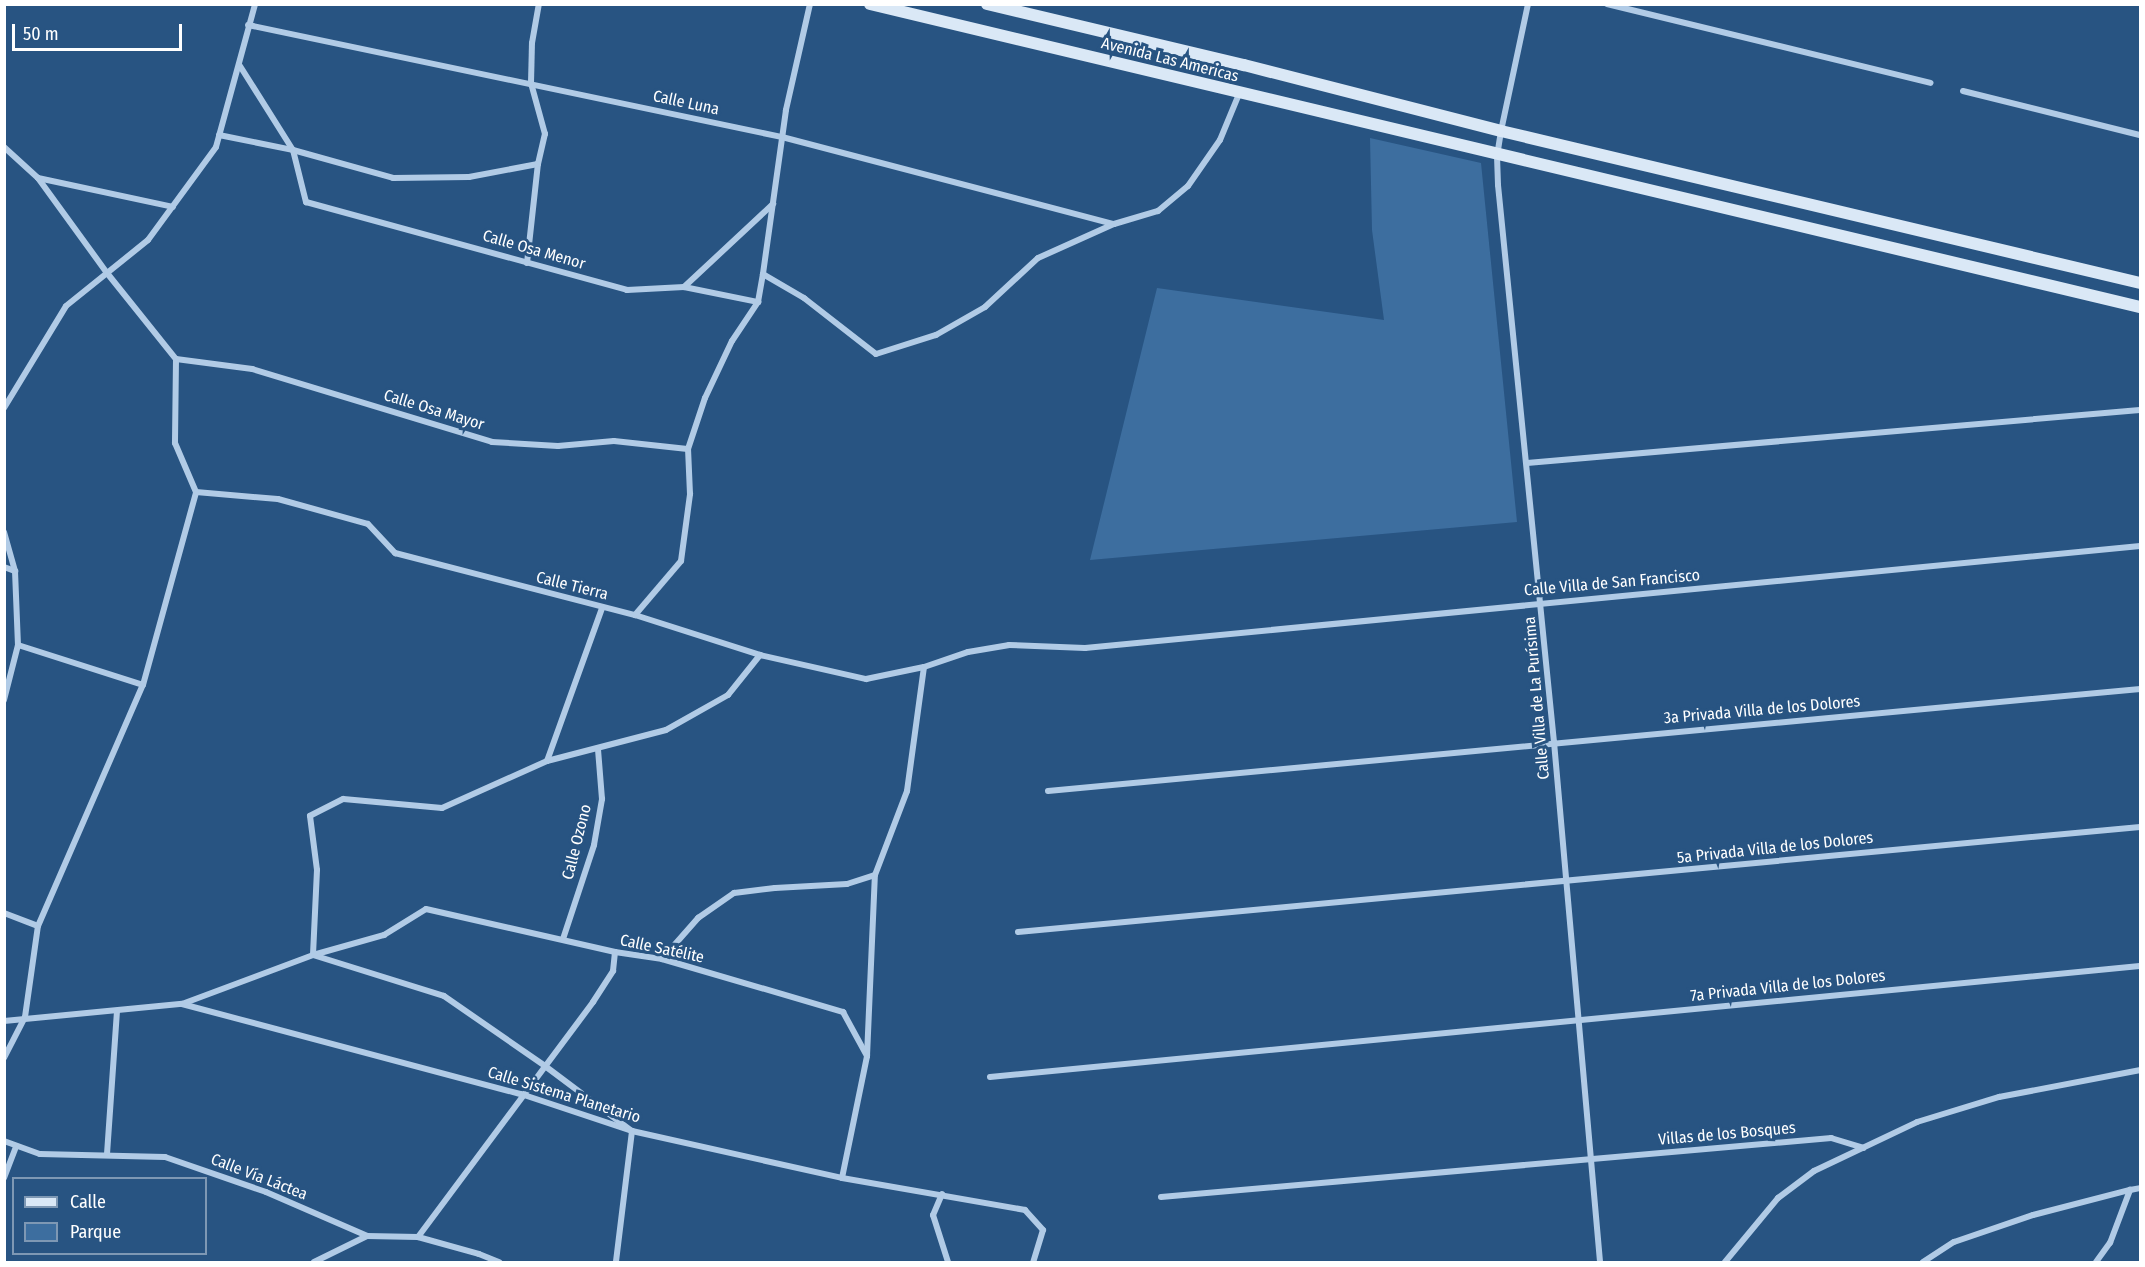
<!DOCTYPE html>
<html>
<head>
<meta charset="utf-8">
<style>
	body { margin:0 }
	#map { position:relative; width:2145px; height:1267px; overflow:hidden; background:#285482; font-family:"Fira Sans Condensed",sans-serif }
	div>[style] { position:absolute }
	.green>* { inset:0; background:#3d6e9f }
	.street>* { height:6px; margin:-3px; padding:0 3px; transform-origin:3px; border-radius:3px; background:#b1cbe6 }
	.secondary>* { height:12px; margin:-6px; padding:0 6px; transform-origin:6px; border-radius:6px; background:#dae8f6 }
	span { translate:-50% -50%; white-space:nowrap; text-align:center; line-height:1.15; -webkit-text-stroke:6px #285482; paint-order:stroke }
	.street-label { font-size:16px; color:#fff }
	.frame { position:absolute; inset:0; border:6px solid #fff; pointer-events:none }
	.legend { position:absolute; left:12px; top:1177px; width:195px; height:78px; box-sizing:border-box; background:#285482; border:2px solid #7e98b4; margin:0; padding:8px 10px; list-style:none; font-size:18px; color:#fff }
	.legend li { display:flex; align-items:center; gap:12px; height:30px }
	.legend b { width:30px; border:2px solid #7e98b4 }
	.scale { position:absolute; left:12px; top:24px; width:170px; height:27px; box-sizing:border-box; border:3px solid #fff; border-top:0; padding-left:8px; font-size:18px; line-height:21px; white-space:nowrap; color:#fff; -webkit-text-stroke:4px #285482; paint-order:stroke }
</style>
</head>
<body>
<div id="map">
	<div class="green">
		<div style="clip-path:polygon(1370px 138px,1481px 163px,1517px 522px,1090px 560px,1157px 288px,1384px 320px,1372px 230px)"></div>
	</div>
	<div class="street">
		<div style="left:810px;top:4px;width:109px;rotate:102.8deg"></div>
		<div style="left:786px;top:110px;width:166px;rotate:98deg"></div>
		<div style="left:763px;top:274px;width:48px;rotate:30.3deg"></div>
		<div style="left:804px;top:298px;width:91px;rotate:37.9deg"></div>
		<div style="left:876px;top:354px;width:63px;rotate:-17.6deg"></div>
		<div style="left:936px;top:335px;width:56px;rotate:-29.7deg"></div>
		<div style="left:985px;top:307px;width:72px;rotate:-42.8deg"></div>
		<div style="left:1038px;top:258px;width:83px;rotate:-24.1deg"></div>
		<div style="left:1114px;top:224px;width:46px;rotate:-16.5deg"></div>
		<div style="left:1158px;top:211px;width:39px;rotate:-40deg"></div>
		<div style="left:1188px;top:186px;width:56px;rotate:-55.2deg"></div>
		<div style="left:1220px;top:140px;width:50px;rotate:-67.6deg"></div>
		<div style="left:1528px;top:4px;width:130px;rotate:102deg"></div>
		<div style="left:1501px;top:131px;width:25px;rotate:99deg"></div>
		<div style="left:1497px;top:156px;width:29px;rotate:88deg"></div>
		<div style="left:1498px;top:185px;width:560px;rotate:84.26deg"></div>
		<div style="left:1554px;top:742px;width:522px;rotate:84.94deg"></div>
		<div style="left:1607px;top:4px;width:333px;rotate:13.7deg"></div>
		<div style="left:248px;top:25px;width:546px;rotate:11.85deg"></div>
		<div style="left:782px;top:137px;width:343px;rotate:14.7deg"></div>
		<div style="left:240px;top:66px;width:99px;rotate:57.8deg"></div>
		<div style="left:293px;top:150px;width:54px;rotate:76deg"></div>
		<div style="left:306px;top:202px;width:333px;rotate:15.3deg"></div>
		<div style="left:627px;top:290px;width:57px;rotate:-3deg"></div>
		<div style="left:684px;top:287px;width:76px;rotate:11.5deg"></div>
		<div style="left:1963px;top:91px;width:182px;rotate:14deg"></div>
		<div style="left:219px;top:135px;width:76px;rotate:11.5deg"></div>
		<div style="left:293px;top:150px;width:104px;rotate:15.6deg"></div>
		<div style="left:393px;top:178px;width:76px;rotate:-0.8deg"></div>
		<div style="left:469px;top:177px;width:70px;rotate:-10.7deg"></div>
		<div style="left:4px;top:147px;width:46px;rotate:42.4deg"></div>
		<div style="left:38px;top:178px;width:138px;rotate:12.1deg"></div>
		<div style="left:38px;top:178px;width:117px;rotate:54deg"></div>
		<div style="left:107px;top:273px;width:110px;rotate:51.3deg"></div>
		<div style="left:527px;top:263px;width:100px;rotate:-83.7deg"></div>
		<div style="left:538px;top:164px;width:31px;rotate:-77deg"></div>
		<div style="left:545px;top:134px;width:53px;rotate:-105.4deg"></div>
		<div style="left:531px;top:83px;width:40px;rotate:-88.6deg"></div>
		<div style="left:532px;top:43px;width:40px;rotate:-80deg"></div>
		<div style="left:684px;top:287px;width:122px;rotate:-43deg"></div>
		<div style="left:176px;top:359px;width:84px;rotate:90.7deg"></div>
		<div style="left:175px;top:443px;width:53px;rotate:66.8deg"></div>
		<div style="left:196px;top:492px;width:82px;rotate:4.9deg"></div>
		<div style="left:278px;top:499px;width:93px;rotate:15.5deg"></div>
		<div style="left:368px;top:524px;width:40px;rotate:47deg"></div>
		<div style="left:395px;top:553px;width:248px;rotate:14.5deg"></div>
		<div style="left:635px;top:615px;width:131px;rotate:17.7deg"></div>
		<div style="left:760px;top:655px;width:109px;rotate:12.8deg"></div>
		<div style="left:866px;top:679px;width:59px;rotate:-11.7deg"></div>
		<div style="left:924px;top:667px;width:46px;rotate:-18.8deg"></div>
		<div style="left:968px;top:652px;width:42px;rotate:-9.7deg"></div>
		<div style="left:1009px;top:645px;width:76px;rotate:2.3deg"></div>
		<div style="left:1085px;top:648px;width:1060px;rotate:-5.52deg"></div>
		<div style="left:176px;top:359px;width:77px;rotate:7.5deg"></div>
		<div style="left:252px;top:369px;width:251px;rotate:16.9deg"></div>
		<div style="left:492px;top:442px;width:66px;rotate:3.5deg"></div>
		<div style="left:558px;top:446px;width:56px;rotate:-5.1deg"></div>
		<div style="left:614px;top:441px;width:74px;rotate:6.2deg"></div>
		<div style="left:4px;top:408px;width:119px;rotate:-58.7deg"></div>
		<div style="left:66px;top:306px;width:105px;rotate:-38.8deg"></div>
		<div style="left:148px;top:240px;width:115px;rotate:-53.8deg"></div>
		<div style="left:216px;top:147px;width:148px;rotate:-74.7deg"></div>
		<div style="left:1527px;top:463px;width:615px;rotate:-4.94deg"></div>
		<div style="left:4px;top:532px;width:41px;rotate:74.2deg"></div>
		<div style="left:15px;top:571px;width:74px;rotate:87.7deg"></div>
		<div style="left:18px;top:645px;width:57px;rotate:104.3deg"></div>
		<div style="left:4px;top:567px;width:12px;rotate:20deg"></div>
		<div style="left:635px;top:615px;width:71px;rotate:-49.6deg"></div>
		<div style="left:681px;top:561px;width:68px;rotate:-82.3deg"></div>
		<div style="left:690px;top:494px;width:45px;rotate:-92.5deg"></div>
		<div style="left:688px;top:449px;width:54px;rotate:-71.6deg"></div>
		<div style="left:705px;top:398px;width:63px;rotate:-64.7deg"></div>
		<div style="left:732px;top:341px;width:47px;rotate:-56.3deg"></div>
		<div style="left:758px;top:302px;width:28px;rotate:-80deg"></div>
		<div style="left:18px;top:645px;width:131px;rotate:17.7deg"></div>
		<div style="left:760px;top:655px;width:51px;rotate:128.7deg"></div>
		<div style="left:728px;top:695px;width:71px;rotate:150.6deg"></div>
		<div style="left:666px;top:730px;width:123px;rotate:165.4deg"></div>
		<div style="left:547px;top:761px;width:115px;rotate:155.9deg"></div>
		<div style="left:442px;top:808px;width:99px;rotate:-174.8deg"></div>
		<div style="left:343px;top:799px;width:37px;rotate:153deg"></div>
		<div style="left:310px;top:816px;width:54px;rotate:82.6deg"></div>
		<div style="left:317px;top:870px;width:85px;rotate:92.7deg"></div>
		<div style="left:313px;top:955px;width:74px;rotate:-15.7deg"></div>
		<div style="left:384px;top:935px;width:49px;rotate:-31.8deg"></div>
		<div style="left:426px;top:909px;width:194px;rotate:12.8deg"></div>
		<div style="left:615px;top:952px;width:48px;rotate:8.5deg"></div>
		<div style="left:662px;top:959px;width:189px;rotate:16.3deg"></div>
		<div style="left:843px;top:1012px;width:50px;rotate:61.4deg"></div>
		<div style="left:547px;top:761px;width:163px;rotate:-70.2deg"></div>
		<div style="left:1048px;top:791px;width:1097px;rotate:-5.34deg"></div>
		<div style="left:4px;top:913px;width:36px;rotate:21deg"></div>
		<div style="left:1018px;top:932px;width:1127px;rotate:-5.35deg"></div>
		<div style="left:563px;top:939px;width:99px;rotate:-71.7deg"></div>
		<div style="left:594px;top:845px;width:47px;rotate:-80.1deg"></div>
		<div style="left:602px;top:799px;width:50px;rotate:-94.6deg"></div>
		<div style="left:662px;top:959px;width:55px;rotate:-48.7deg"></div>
		<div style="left:698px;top:918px;width:44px;rotate:-34.8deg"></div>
		<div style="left:734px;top:893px;width:41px;rotate:-7deg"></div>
		<div style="left:775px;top:888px;width:72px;rotate:-3.2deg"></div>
		<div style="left:847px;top:884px;width:29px;rotate:-18deg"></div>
		<div style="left:182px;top:1004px;width:351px;rotate:14.9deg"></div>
		<div style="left:521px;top:1094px;width:117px;rotate:18.4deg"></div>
		<div style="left:632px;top:1131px;width:215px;rotate:12.6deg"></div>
		<div style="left:842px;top:1178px;width:186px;rotate:9.9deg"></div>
		<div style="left:1025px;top:1210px;width:27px;rotate:48deg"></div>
		<div style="left:1043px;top:1230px;width:34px;rotate:107deg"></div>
		<div style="left:4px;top:1021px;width:179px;rotate:-5.5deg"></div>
		<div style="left:182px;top:1004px;width:140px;rotate:-20.5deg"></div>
		<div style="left:313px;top:955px;width:137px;rotate:17.4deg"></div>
		<div style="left:444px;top:996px;width:123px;rotate:34.7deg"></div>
		<div style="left:545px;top:1066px;width:109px;rotate:36.8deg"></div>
		<div style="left:632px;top:1131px;width:132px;rotate:97deg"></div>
		<div style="left:4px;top:1058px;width:46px;rotate:-62.9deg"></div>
		<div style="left:25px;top:1017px;width:92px;rotate:-81.9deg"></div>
		<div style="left:38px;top:926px;width:263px;rotate:-66.5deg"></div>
		<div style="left:143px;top:685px;width:200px;rotate:-74.6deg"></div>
		<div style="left:990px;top:1077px;width:1155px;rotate:-5.51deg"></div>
		<div style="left:4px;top:1141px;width:38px;rotate:20deg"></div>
		<div style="left:40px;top:1154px;width:125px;rotate:1.4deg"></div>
		<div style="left:165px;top:1157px;width:107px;rotate:19.1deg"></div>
		<div style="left:266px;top:1192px;width:110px;rotate:23.5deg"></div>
		<div style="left:367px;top:1236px;width:51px;rotate:1.1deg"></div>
		<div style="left:418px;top:1237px;width:63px;rotate:15.6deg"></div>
		<div style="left:479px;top:1254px;width:22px;rotate:22deg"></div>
		<div style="left:107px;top:1154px;width:143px;rotate:-86deg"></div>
		<div style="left:4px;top:1178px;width:34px;rotate:-69deg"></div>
		<div style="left:842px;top:1178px;width:125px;rotate:-78.4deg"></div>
		<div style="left:867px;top:1056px;width:181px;rotate:-87.5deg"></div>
		<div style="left:875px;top:875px;width:90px;rotate:-69.1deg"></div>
		<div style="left:907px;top:791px;width:125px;rotate:-82.2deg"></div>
		<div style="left:942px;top:1194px;width:23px;rotate:113deg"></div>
		<div style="left:933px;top:1215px;width:49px;rotate:72.3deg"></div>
		<div style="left:1161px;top:1197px;width:673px;rotate:-5.03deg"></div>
		<div style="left:1831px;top:1138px;width:34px;rotate:17deg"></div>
		<div style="left:418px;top:1237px;width:293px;rotate:-53.3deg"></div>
		<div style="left:593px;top:1002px;width:37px;rotate:-57deg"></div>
		<div style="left:613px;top:971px;width:19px;rotate:-84deg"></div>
		<div style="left:314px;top:1262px;width:59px;rotate:-26.1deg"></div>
		<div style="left:1725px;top:1262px;width:83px;rotate:-50.4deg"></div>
		<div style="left:1778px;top:1198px;width:45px;rotate:-36.9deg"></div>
		<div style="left:1814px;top:1171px;width:114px;rotate:-25.4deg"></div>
		<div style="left:1917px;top:1122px;width:86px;rotate:-17deg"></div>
		<div style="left:1999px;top:1097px;width:144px;rotate:-10.8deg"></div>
		<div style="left:1923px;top:1262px;width:37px;rotate:-33deg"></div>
		<div style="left:1954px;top:1242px;width:83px;rotate:-18.9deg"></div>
		<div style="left:2033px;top:1215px;width:100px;rotate:-14.5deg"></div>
		<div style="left:2096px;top:1262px;width:24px;rotate:-54deg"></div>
		<div style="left:2110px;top:1243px;width:57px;rotate:-69.3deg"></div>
		<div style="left:2130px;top:1190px;width:10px;rotate:-11deg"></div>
	</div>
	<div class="secondary">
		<div style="left:870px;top:4px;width:1306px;rotate:13.42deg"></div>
		<div style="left:987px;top:4px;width:264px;rotate:13.4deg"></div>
		<div style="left:1244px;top:65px;width:265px;rotate:14.4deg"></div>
		<div style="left:1501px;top:131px;width:657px;rotate:13.38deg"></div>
	</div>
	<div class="street-label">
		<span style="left:1170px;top:60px;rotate:14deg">Avenida Las Americas</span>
		<span style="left:686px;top:103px;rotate:12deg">Calle Luna</span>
		<span style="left:534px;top:250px;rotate:16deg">Calle Osa Menor</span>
		<span style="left:434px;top:410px;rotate:17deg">Calle Osa Mayor</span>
		<span style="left:1612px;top:583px;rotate:-5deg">Calle Villa de San Francisco</span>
		<span style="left:572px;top:586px;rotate:14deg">Calle Tierra</span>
		<span style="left:1537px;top:698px;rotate:-95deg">Calle Villa de La Purísima</span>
		<span style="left:1762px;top:710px;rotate:-5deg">3a Privada Villa de los Dolores</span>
		<span style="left:577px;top:842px;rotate:-76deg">Calle Ozono</span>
		<span style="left:1775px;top:848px;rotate:-6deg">5a Privada Villa de los Dolores</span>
		<span style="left:662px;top:949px;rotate:12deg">Calle Satélite</span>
		<span style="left:1788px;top:986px;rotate:-6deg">7a Privada Villa de los Dolores</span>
		<span style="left:564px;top:1095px;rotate:17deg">Calle Sistema Planetario</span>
		<span style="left:1727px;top:1134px;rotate:-5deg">Villas de los Bosques</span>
		<span style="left:259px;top:1177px;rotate:21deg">Calle Vía Láctea</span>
	</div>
	<div class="frame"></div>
	<ul class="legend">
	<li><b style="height:8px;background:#dae8f6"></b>Calle</li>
	<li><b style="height:16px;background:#3d6e9f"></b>Parque</li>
	</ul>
	<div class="scale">50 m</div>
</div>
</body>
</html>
